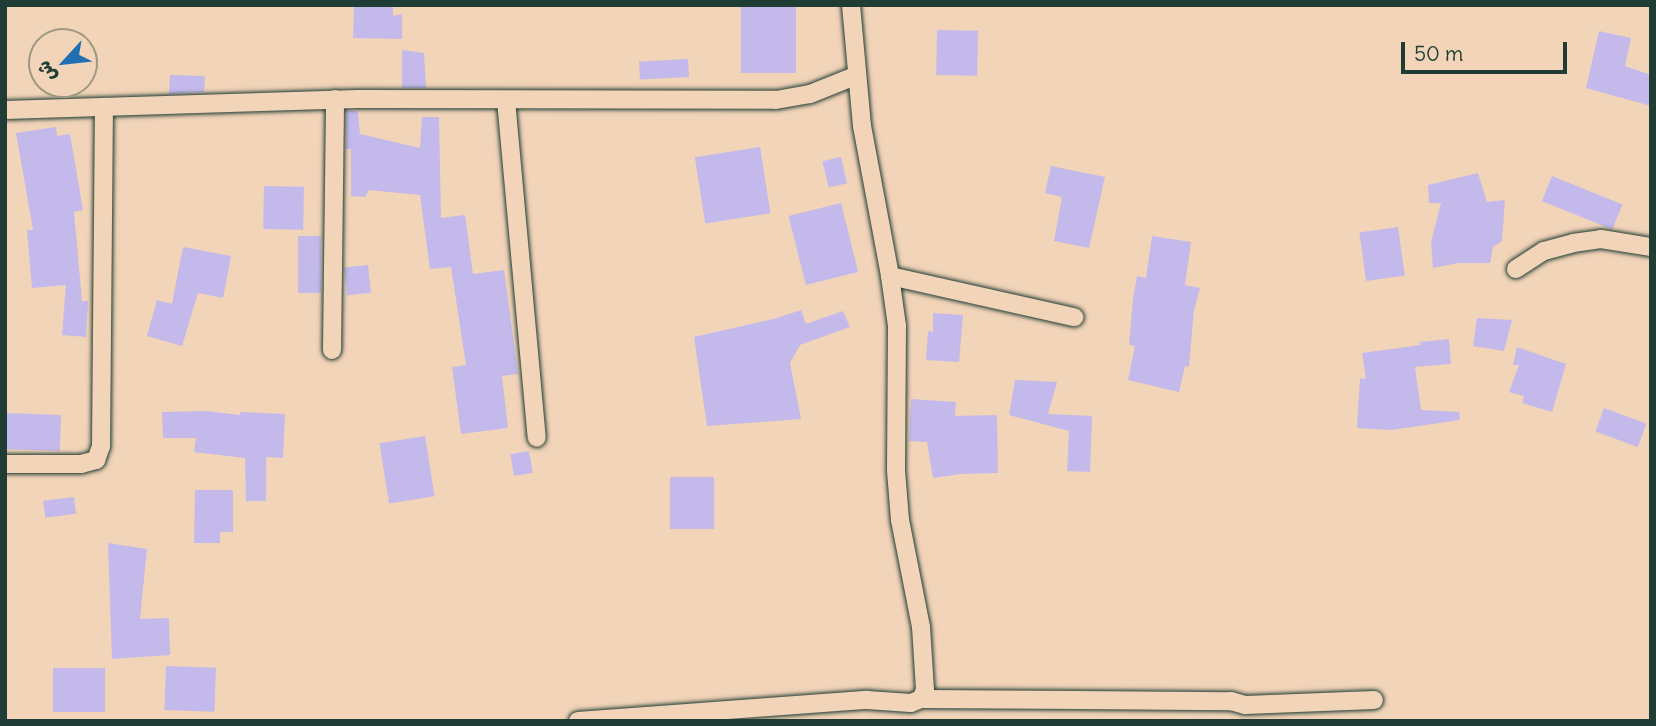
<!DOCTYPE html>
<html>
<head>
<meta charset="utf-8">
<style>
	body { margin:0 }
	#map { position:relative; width:1656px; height:726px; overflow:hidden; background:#f2d4b8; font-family:Delius,"Playpen Sans Arabic",sans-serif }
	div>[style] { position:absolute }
	.building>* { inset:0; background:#c4b9eb; transform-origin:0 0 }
	.roads { filter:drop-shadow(0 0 2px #1f3d34) drop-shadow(0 0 2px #1f3d34) }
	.street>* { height:18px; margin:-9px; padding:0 9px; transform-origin:9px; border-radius:9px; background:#f2d4b8 }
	span { translate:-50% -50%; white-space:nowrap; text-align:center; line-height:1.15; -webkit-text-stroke:5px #f2d4b8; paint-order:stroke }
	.frame { position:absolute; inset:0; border:7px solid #1f3d34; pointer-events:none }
	.north { position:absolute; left:28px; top:28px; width:70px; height:70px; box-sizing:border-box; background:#f2d4b8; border:2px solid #9e9883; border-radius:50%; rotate:243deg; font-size:19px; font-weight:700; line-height:28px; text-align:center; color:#1f3d34 }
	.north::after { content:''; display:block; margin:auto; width:24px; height:32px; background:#1f6fb2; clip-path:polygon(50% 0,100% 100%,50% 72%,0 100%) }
	.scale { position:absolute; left:1401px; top:42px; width:166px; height:32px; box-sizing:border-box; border:4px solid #1f3d34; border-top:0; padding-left:9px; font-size:21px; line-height:24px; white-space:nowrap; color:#1f3d34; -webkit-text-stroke:5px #f2d4b8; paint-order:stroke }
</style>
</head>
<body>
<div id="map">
	<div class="building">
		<div style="clip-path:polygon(354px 5px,393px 5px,393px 16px,402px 14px,402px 39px,353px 38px)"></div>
		<div style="left:741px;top:5px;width:55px;height:68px"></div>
		<div style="left:937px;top:30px;width:41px;height:45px;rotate:1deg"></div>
		<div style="clip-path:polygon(1599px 31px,1631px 38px,1625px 66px,1651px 75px,1651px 106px,1586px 88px)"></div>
		<div style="clip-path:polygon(402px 50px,424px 53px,426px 88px,402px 88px)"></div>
		<div style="left:688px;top:59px;width:18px;height:49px;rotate:87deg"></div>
		<div style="clip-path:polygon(170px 75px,205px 76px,204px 92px,169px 94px)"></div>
		<div style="clip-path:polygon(346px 111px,358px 111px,360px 134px,420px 148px,422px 117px,439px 117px,441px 218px,465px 215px,473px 274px,504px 270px,518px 374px,502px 376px,508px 428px,461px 434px,452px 367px,466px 365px,451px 267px,430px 269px,420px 195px,369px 190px,365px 197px,351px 196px,351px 149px,346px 149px)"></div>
		<div style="clip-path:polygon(56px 127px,57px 136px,70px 134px,83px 210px,74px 212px,82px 301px,88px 301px,86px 337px,62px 335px,66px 285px,32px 288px,27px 230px,33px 230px,16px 133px)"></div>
		<div style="left:760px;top:147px;width:67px;height:66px;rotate:81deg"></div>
		<div style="left:841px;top:157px;width:27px;height:19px;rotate:77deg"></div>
		<div style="clip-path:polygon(1051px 166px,1105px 177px,1089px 248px,1054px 241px,1062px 197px,1045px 193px)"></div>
		<div style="clip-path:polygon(1478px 173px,1487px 202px,1505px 200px,1502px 241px,1493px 247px,1490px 263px,1458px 263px,1433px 268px,1431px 242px,1441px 203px,1429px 203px,1428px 185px)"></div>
		<div style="left:1552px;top:176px;width:76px;height:27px;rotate:22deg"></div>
		<div style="left:264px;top:186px;width:40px;height:43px;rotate:1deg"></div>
		<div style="left:841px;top:203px;width:71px;height:54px;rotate:76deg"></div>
		<div style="left:1398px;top:227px;width:49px;height:39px;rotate:82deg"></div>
		<div style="left:298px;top:236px;width:23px;height:57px"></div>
		<div style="clip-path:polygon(1152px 236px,1191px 242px,1185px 285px,1200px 288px,1194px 310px,1189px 367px,1185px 366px,1179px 392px,1128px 380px,1135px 346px,1129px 345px,1133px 299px,1137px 276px,1146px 278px)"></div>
		<div style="clip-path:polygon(183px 247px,231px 256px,223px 298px,198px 293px,182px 346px,147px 336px,157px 300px,172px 304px)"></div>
		<div style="left:368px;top:265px;width:28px;height:24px;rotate:84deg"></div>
		<div style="clip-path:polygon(801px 310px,806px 324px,843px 311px,850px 327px,800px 345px,790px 363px,801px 419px,707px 426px,694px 337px,777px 318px)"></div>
		<div style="clip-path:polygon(933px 313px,963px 315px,959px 362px,926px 360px,928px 331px,933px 332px)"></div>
		<div style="clip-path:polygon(1477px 318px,1512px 320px,1504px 351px,1473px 346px)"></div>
		<div style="clip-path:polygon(1449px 339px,1451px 364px,1415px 367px,1421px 410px,1459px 412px,1460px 420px,1391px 430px,1357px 428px,1360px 378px,1366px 379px,1362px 353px,1421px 345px,1420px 342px)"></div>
		<div style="clip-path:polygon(1517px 347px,1566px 364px,1552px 412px,1522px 403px,1524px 396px,1509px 392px,1519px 365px,1513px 365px)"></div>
		<div style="clip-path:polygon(1015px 380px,1057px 382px,1048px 414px,1092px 416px,1090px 472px,1067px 471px,1069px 431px,1009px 415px)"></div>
		<div style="clip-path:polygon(911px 399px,956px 402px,955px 416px,997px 415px,998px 473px,961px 474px,933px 478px,927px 442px,909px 441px)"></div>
		<div style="left:1604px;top:408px;width:45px;height:25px;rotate:20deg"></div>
		<div style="clip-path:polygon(206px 411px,240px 415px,240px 412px,285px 414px,283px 458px,266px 457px,266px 501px,246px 501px,245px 458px,194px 452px,196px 438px,163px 438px,162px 412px)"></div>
		<div style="left:5px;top:413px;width:56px;height:36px;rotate:2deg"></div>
		<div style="left:425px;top:436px;width:61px;height:46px;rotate:81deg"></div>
		<div style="left:529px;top:451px;width:22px;height:19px;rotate:80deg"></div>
		<div style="left:670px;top:477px;width:44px;height:52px"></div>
		<div style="clip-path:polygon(195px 490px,233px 490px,233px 532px,220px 532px,220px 543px,194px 543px)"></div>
		<div style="left:74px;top:497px;width:17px;height:31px;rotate:83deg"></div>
		<div style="clip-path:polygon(108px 543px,147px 549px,140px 619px,169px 618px,170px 655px,112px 659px)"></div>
		<div style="left:166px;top:666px;width:50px;height:44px;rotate:2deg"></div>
		<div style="left:53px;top:668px;width:52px;height:44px"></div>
	</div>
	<div class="roads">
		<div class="street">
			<div style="left:851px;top:5px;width:121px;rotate:84.8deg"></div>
			<div style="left:862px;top:126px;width:153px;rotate:79.4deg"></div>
			<div style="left:890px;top:276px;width:189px;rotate:12.6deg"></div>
			<div style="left:506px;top:100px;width:339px;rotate:84.8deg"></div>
			<div style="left:5px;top:110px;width:353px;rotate:-1.8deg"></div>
			<div style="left:358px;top:99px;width:418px;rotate:0.1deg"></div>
			<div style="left:776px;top:100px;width:35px;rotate:-10deg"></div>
			<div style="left:810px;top:94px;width:48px;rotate:-21.8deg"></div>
			<div style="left:1516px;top:269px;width:33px;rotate:-33deg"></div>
			<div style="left:1544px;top:251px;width:30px;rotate:-15deg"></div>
			<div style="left:1573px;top:243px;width:28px;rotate:-8deg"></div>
			<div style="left:1601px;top:239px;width:51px;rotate:9.1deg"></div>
			<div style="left:332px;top:350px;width:251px;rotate:-89.3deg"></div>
			<div style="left:5px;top:464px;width:76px"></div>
			<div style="left:81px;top:464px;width:16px;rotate:-15deg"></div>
			<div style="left:96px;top:460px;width:15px;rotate:-70deg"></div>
			<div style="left:101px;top:446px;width:338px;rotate:-89.5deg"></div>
			<div style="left:921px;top:699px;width:310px;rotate:0.4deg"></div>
			<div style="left:1231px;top:701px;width:15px;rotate:16deg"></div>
			<div style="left:1245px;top:705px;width:129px;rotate:-2.2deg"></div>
			<div style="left:578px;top:721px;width:290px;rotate:-4.2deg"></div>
			<div style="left:867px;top:700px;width:44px;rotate:3.9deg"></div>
			<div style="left:911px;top:703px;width:11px;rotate:-22deg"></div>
			<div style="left:921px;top:699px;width:10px;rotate:-66deg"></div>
			<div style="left:925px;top:690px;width:63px;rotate:-93.6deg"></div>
			<div style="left:921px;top:627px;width:109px;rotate:-101.1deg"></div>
			<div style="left:900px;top:520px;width:50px;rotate:-94.6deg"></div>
			<div style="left:896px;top:470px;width:144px;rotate:-89.6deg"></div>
			<div style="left:897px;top:326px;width:50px;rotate:-98deg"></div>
		</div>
	</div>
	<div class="frame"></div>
	<div class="north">ش</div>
	<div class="scale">50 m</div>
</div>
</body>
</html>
